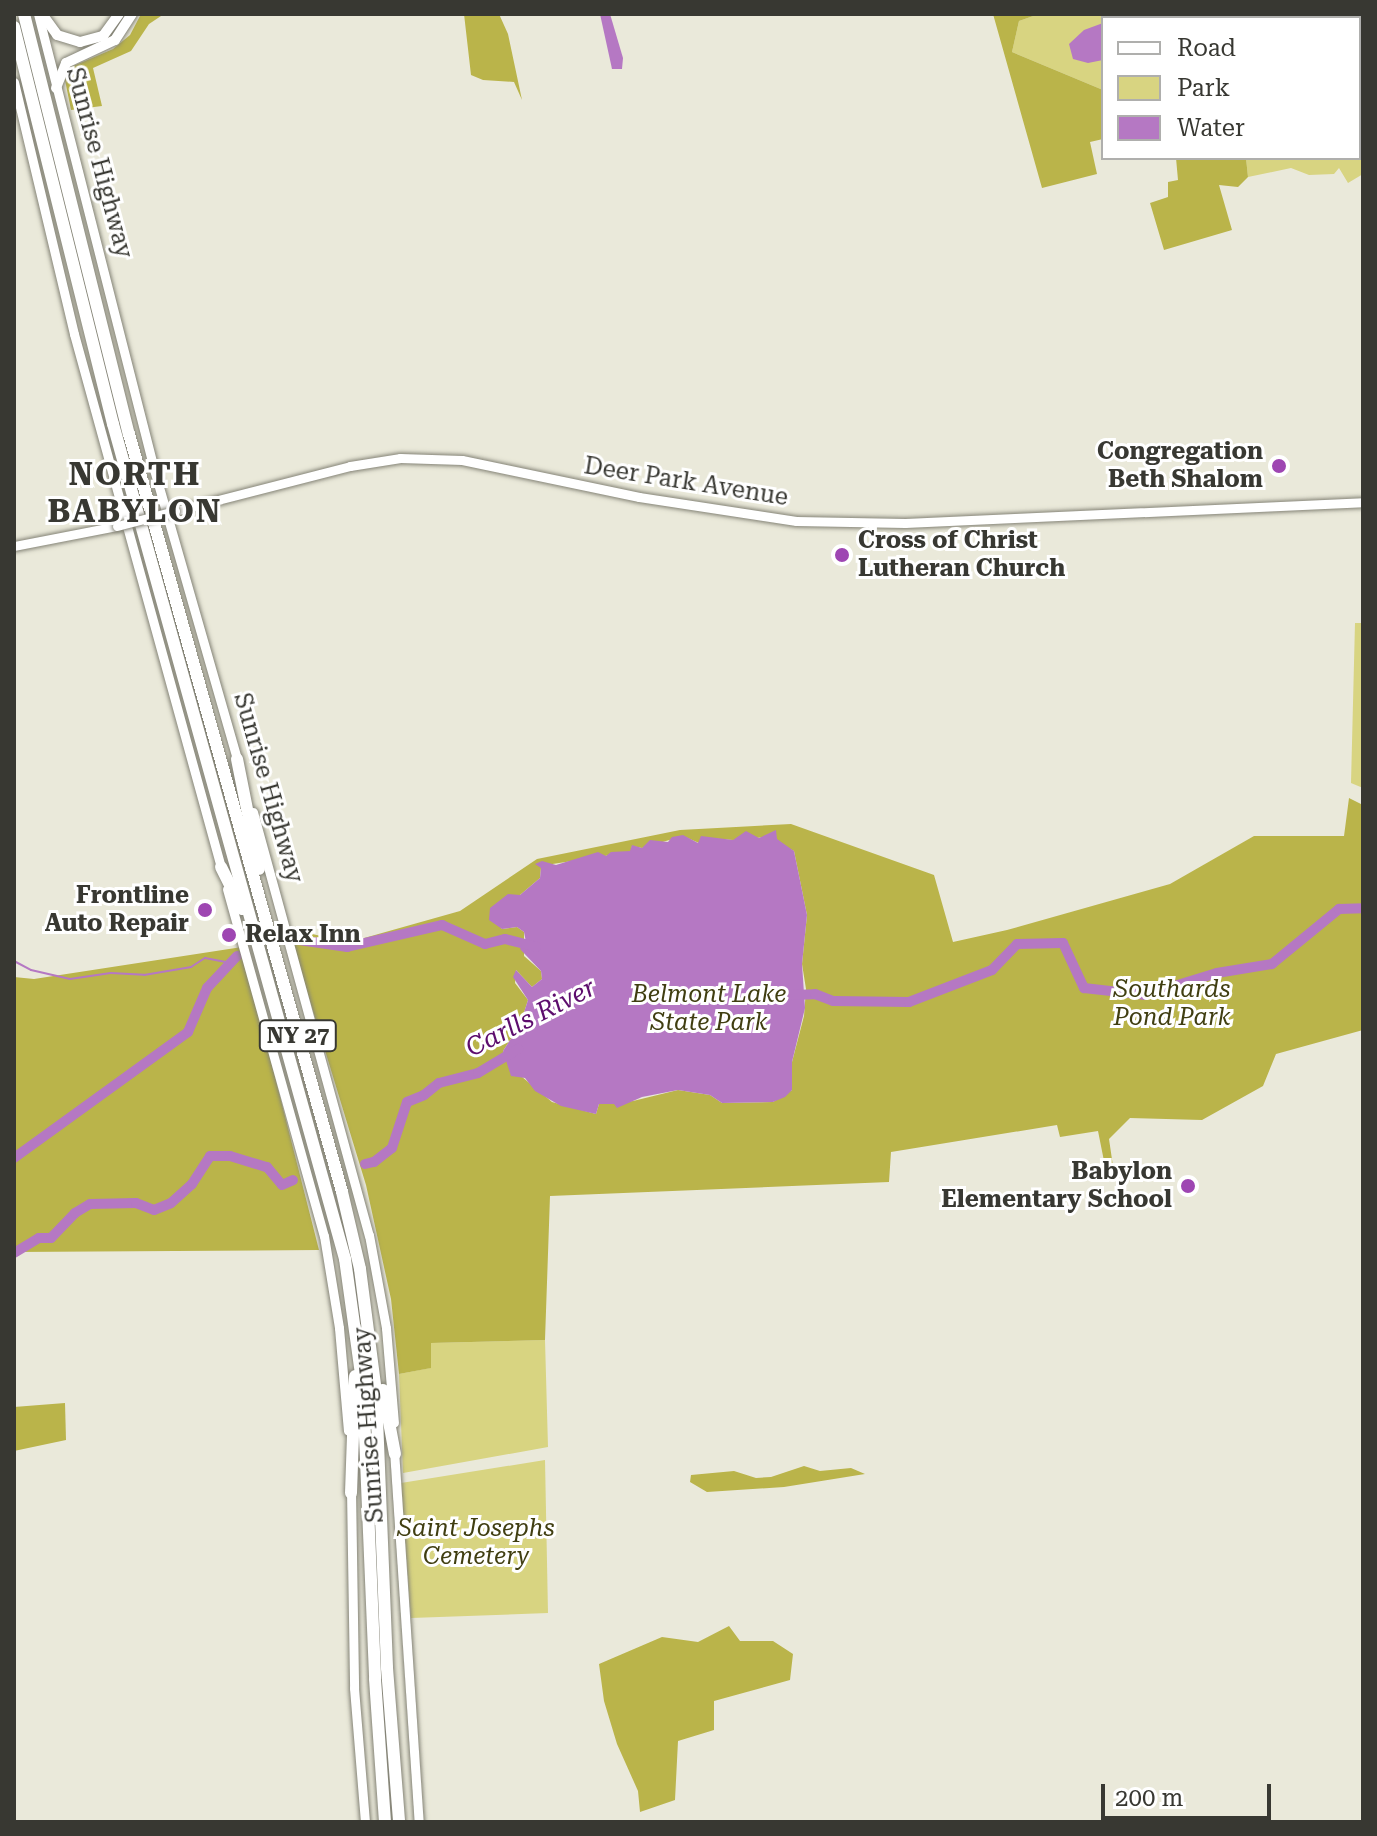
<!DOCTYPE html>
<html>
<head>
<meta charset="utf-8">
<style>
	body { margin:0 }
	#map { position:relative; width:1377px; height:1836px; overflow:hidden; background:#eae9da; font-family:"Roboto Serif",serif }
	div>[style] { position:absolute }
	.green>* { inset:0; background:#d8d481 }
	.forest>* { inset:0; background:#bab44a }
	.water>* { inset:0; background:#b578c3 }
	.stream>* { height:2px; margin:-1px; padding:0 1px; transform-origin:1px; border-radius:1px; background:#b578c3 }
	.river>* { height:10px; margin:-5px; padding:0 5px; transform-origin:5px; border-radius:5px; background:#b578c3 }
	.roads { filter:drop-shadow(0 0 2px #848376) drop-shadow(0 0 2px #848376) }
	.secondary>* { height:9px; margin:-4.5px; padding:0 4.5px; transform-origin:4.5px; border-radius:4.5px; background:#fff }
	.primary>* { height:10px; margin:-5px; padding:0 5px; transform-origin:5px; border-radius:5px; background:#fff }
	.highway>* { height:12px; margin:-6px; padding:0 6px; transform-origin:6px; border-radius:6px; background:#fff }
	.rail>* { height:2px; margin:-1px; padding:0 1px; transform-origin:1px; border-radius:1px; background:#97978c }
	.bridges { filter:drop-shadow(0 0 2px #848376) drop-shadow(0 0 2px #848376) }
	.secondary-bridge>* { height:9px; margin:-4.5px; padding:0 4.5px; transform-origin:4.5px; border-radius:4.5px; background:#fff }
	.dots>* { width:22px; height:22px; translate:-50% -50%; box-sizing:border-box; border:4px solid #fff; border-radius:50% }
	span { translate:-50% -50%; white-space:nowrap; text-align:center; line-height:1.15; -webkit-text-stroke:6px #fff; paint-order:stroke }
	.shield-label span { padding:2px 6px; background:#fff; border:2px solid; border-radius:6px; -webkit-text-stroke-width:0 }
	.shield-label { font-size:22px; color:#383832; font-weight:700 }
	.street-label { font-size:24px; color:#383832 }
	.poi-label { font-size:24px; color:#383832; font-weight:700 }
	.right { translate:-100% -50%; text-align:right }
	.left { translate:0 -50%; text-align:left }
	.park-label { font-size:24px; color:#403e11; font-style:italic }
	.water-label { font-size:26px; color:#5d0d6d; font-style:italic }
	.district-label { font-size:32px; color:#383832; font-weight:700; letter-spacing:2px }
	.frame { position:absolute; inset:0; border:16px solid #383832; pointer-events:none }
	.legend { position:absolute; left:1101px; top:16px; width:260px; height:144px; box-sizing:border-box; background:#fff; border:2px solid #afafad; margin:0; padding:10px 14px; list-style:none; font-size:24px; color:#383832 }
	.legend li { display:flex; align-items:center; gap:16px; height:40px }
	.legend b { width:40px; border:2px solid #afafad }
	.scale { position:absolute; left:1101px; top:1784px; width:170px; height:36px; box-sizing:border-box; border:4px solid #383832; border-top:0; padding-left:10px; font-size:24px; line-height:28px; white-space:nowrap; color:#383832; -webkit-text-stroke:6px #fff; paint-order:stroke }
</style>
</head>
<body>
<div id="map">
	<div class="green">
		<div style="clip-path:polygon(1039px 14px,1290px 14px,1293px 18px,1103px 18px,1103px 90px,1012px 52px,1019px 21px)"></div>
		<div style="clip-path:polygon(1359px 128px,1363px 134px,1363px 174px,1348px 183px,1339px 168px,1334px 174px,1309px 175px,1291px 168px,1248px 177px,1246px 158px,1359px 158px)"></div>
		<div style="clip-path:polygon(1355px 623px,1363px 623px,1363px 788px,1351px 783px)"></div>
		<div style="clip-path:polygon(545px 1340px,548px 1447px,403px 1473px,399px 1374px,430px 1368px,431px 1343px)"></div>
		<div style="clip-path:polygon(545px 1460px,548px 1613px,411px 1618px,401px 1483px)"></div>
	</div>
	<div class="forest">
		<div style="clip-path:polygon(141px 14px,164px 14px,149px 24px,131px 51px,93px 68px,102px 106px,71px 110px,65px 80px,71px 67px,113px 49px,130px 35px)"></div>
		<div style="clip-path:polygon(464px 14px,499px 14px,508px 34px,522px 100px,514px 82px,483px 80px,471px 75px)"></div>
		<div style="clip-path:polygon(993px 14px,1039px 14px,1019px 21px,1012px 52px,1103px 90px,1103px 139px,1090px 142px,1097px 174px,1042px 188px)"></div>
		<div style="clip-path:polygon(1176px 158px,1246px 158px,1248px 177px,1238px 187px,1219px 185px,1232px 230px,1164px 250px,1150px 203px,1168px 197px,1168px 182px,1178px 180px)"></div>
		<div style="clip-path:polygon(evenodd,1349px 798px,1363px 805px,1363px 1030px,1276px 1054px,1263px 1086px,1202px 1120px,1130px 1118px,1109px 1139px,1114px 1173px,1107px 1176px,1098px 1131px,1060px 1137px,1057px 1125px,891px 1152px,889px 1182px,550px 1196px,545px 1340px,431px 1343px,431px 1368px,399px 1374px,391px 1299px,366px 1185px,288px 929px,350px 942px,460px 911px,537px 859px,680px 830px,791px 824px,934px 875px,953px 942px,1007px 930px,1170px 884px,1254px 836px,1344px 836px,1349px 798px,683px 836px,699px 843px,707px 838px,733px 840px,767px 837px,794px 851px,807px 915px,802px 964px,806px 989px,804px 1016px,792px 1062px,792px 1090px,773px 1102px,722px 1103px,710px 1095px,678px 1090px,633px 1101px,599px 1104px,596px 1114px,552px 1102px,509px 1066px,503px 1051px,520px 1025px,528px 1000px,515px 983px,516px 970px,532px 987px,542px 979px,541px 971px,524px 956px,524px 932px,517px 927px,502px 929px,491px 915px,507px 899px,520px 895px,540px 878px,541px 868px,546px 865px,631px 852px,632px 846px,642px 848px,683px 836px)"></div>
		<div style="clip-path:polygon(242px 947px,319px 1250px,14px 1252px,14px 977px,34px 979px)"></div>
		<div style="clip-path:polygon(65px 1403px,66px 1440px,14px 1451px,14px 1407px)"></div>
		<div style="clip-path:polygon(804px 1466px,820px 1471px,851px 1468px,865px 1474px,784px 1487px,707px 1492px,690px 1482px,691px 1475px,734px 1471px,756px 1478px,771px 1477px)"></div>
		<div style="clip-path:polygon(729px 1626px,740px 1641px,773px 1641px,793px 1654px,790px 1680px,714px 1701px,714px 1730px,678px 1741px,675px 1800px,640px 1812px,638px 1791px,617px 1744px,604px 1701px,599px 1664px,662px 1637px,698px 1642px)"></div>
	</div>
	<div class="water">
		<div style="clip-path:polygon(600px 14px,610px 14px,623px 58px,622px 69px,612px 69px)"></div>
		<div style="clip-path:polygon(1103px 23px,1103px 60px,1088px 63px,1073px 59px,1069px 44px,1084px 30px)"></div>
		<div style="clip-path:polygon(776px 830px,777px 839px,794px 851px,807px 915px,802px 964px,805px 1008px,792px 1062px,792px 1090px,785px 1097px,773px 1102px,722px 1103px,710px 1095px,678px 1090px,642px 1097px,617px 1108px,614px 1104px,599px 1104px,596px 1114px,561px 1106px,535px 1091px,525px 1078px,511px 1076px,503px 1051px,520px 1025px,528px 1000px,513px 977px,516px 970px,532px 987px,542px 979px,541px 971px,520px 949px,526px 942px,524px 932px,517px 927px,502px 929px,489px 920px,490px 908px,508px 894px,520px 895px,540px 878px,541px 868px,535px 864px,542px 861px,556px 865px,598px 852px,606px 856px,611px 852px,630px 851px,632px 845px,642px 848px,650px 840px,668px 842px,672px 837px,683px 835px,698px 843px,701px 836px,733px 840px,746px 831px,759px 838px)"></div>
	</div>
	<div class="stream">
		<div style="left:14px;top:961px;width:19px;rotate:28deg"></div>
		<div style="left:31px;top:970px;width:40px;rotate:13deg"></div>
		<div style="left:70px;top:979px;width:41px;rotate:-8.3deg"></div>
		<div style="left:111px;top:973px;width:33px;rotate:3deg"></div>
		<div style="left:144px;top:975px;width:48px;rotate:-9.7deg"></div>
		<div style="left:191px;top:967px;width:17px;rotate:-33deg"></div>
		<div style="left:205px;top:958px;width:25px;rotate:11deg"></div>
	</div>
	<div class="river">
		<div style="left:299px;top:940px;width:49px;rotate:8.3deg"></div>
		<div style="left:347px;top:947px;width:98px;rotate:-13deg"></div>
		<div style="left:442px;top:925px;width:47px;rotate:23.8deg"></div>
		<div style="left:485px;top:944px;width:21px;rotate:-14deg"></div>
		<div style="left:505px;top:939px;width:32px;rotate:14deg"></div>
		<div style="left:792px;top:995px;width:23px;rotate:-2deg"></div>
		<div style="left:815px;top:994px;width:19px;rotate:21deg"></div>
		<div style="left:833px;top:1001px;width:76px;rotate:0.8deg"></div>
		<div style="left:909px;top:1002px;width:89px;rotate:-21.1deg"></div>
		<div style="left:992px;top:970px;width:36px;rotate:-46deg"></div>
		<div style="left:1017px;top:944px;width:46px;rotate:-1.2deg"></div>
		<div style="left:1063px;top:943px;width:50px;rotate:65deg"></div>
		<div style="left:1084px;top:988px;width:61px;rotate:6.5deg"></div>
		<div style="left:1145px;top:995px;width:75px;rotate:-17deg"></div>
		<div style="left:1217px;top:973px;width:56px;rotate:-9.3deg"></div>
		<div style="left:1272px;top:964px;width:87px;rotate:-39.4deg"></div>
		<div style="left:1339px;top:909px;width:24px;rotate:-2deg"></div>
		<div style="left:14px;top:1158px;width:215px;rotate:-35.9deg"></div>
		<div style="left:188px;top:1032px;width:48px;rotate:-66.6deg"></div>
		<div style="left:207px;top:988px;width:44px;rotate:-46.8deg"></div>
		<div style="left:365px;top:1164px;width:9px;rotate:-13deg"></div>
		<div style="left:374px;top:1162px;width:23px;rotate:-38deg"></div>
		<div style="left:392px;top:1148px;width:48px;rotate:-71.9deg"></div>
		<div style="left:407px;top:1102px;width:18px;rotate:-22deg"></div>
		<div style="left:424px;top:1095px;width:19px;rotate:-39deg"></div>
		<div style="left:439px;top:1083px;width:40px;rotate:-14.4deg"></div>
		<div style="left:478px;top:1073px;width:47px;rotate:-31deg"></div>
		<div style="left:14px;top:1253px;width:29px;rotate:-31deg"></div>
		<div style="left:39px;top:1238px;width:12px"></div>
		<div style="left:51px;top:1238px;width:35px;rotate:-46deg"></div>
		<div style="left:75px;top:1213px;width:17px;rotate:-31deg"></div>
		<div style="left:90px;top:1204px;width:46px;rotate:-1.2deg"></div>
		<div style="left:136px;top:1203px;width:19px;rotate:21deg"></div>
		<div style="left:154px;top:1210px;width:18px;rotate:-22deg"></div>
		<div style="left:171px;top:1203px;width:28px;rotate:-42deg"></div>
		<div style="left:192px;top:1184px;width:33px;rotate:-57deg"></div>
		<div style="left:210px;top:1156px;width:20px"></div>
		<div style="left:230px;top:1156px;width:39px;rotate:17deg"></div>
		<div style="left:267px;top:1167px;width:23px;rotate:50deg"></div>
		<div style="left:282px;top:1185px;width:12px;rotate:-24deg"></div>
	</div>
	<div class="roads">
		<div class="secondary">
			<div style="left:38px;top:14px;width:466px;rotate:75.7deg"></div>
			<div style="left:153px;top:466px;width:309px;rotate:74deg"></div>
			<div style="left:14px;top:82px;width:259px;rotate:76.6deg"></div>
			<div style="left:74px;top:334px;width:557px;rotate:74.59deg"></div>
			<div style="left:175px;top:511px;width:181px;rotate:-14.4deg"></div>
			<div style="left:350px;top:466px;width:51px;rotate:-9.1deg"></div>
			<div style="left:400px;top:458px;width:62px;rotate:1.8deg"></div>
			<div style="left:462px;top:460px;width:181px;rotate:11.8deg"></div>
			<div style="left:639px;top:497px;width:159px;rotate:8.7deg"></div>
			<div style="left:796px;top:521px;width:109px;rotate:1.1deg"></div>
			<div style="left:905px;top:523px;width:458px;rotate:-2.6deg"></div>
			<div style="left:14px;top:546px;width:105px;rotate:-11deg"></div>
			<div style="left:253px;top:812px;width:439px;rotate:74.7deg"></div>
			<div style="left:369px;top:1235px;width:95px;rotate:79.6deg"></div>
			<div style="left:386px;top:1328px;width:95px;rotate:85.2deg"></div>
			<div style="left:227px;top:889px;width:360px;rotate:74.4deg"></div>
			<div style="left:324px;top:1236px;width:93px;rotate:80.7deg"></div>
			<div style="left:339px;top:1328px;width:103px;rotate:85deg"></div>
			<div style="left:394px;top:1450px;width:373px;rotate:86.2deg"></div>
			<div style="left:351px;top:1490px;width:198px;rotate:89.1deg"></div>
			<div style="left:354px;top:1688px;width:134px;rotate:85.3deg"></div>
		</div>
		<div class="primary">
			<div style="left:42px;top:14px;width:26px;rotate:54deg"></div>
			<div style="left:57px;top:35px;width:24px;rotate:17deg"></div>
			<div style="left:80px;top:42px;width:24px;rotate:-15deg"></div>
			<div style="left:103px;top:36px;width:27px;rotate:-54deg"></div>
			<div style="left:56px;top:88px;width:27px;rotate:-68deg"></div>
			<div style="left:66px;top:63px;width:54px;rotate:-25.1deg"></div>
			<div style="left:115px;top:40px;width:31px;rotate:-57deg"></div>
		</div>
		<div class="highway">
			<div style="left:24px;top:14px;width:433px;rotate:76deg"></div>
			<div style="left:129px;top:434px;width:787px;rotate:74.3deg"></div>
			<div style="left:342px;top:1192px;width:79px;rotate:76.8deg"></div>
			<div style="left:360px;top:1269px;width:125px;rotate:82.6deg"></div>
			<div style="left:376px;top:1393px;width:275px;rotate:87.7deg"></div>
			<div style="left:387px;top:1668px;width:154px;rotate:85.5deg"></div>
			<div style="left:14px;top:27px;width:409px;rotate:76deg"></div>
			<div style="left:113px;top:424px;width:867px;rotate:74.47deg"></div>
			<div style="left:345px;top:1259px;width:131px;rotate:82.1deg"></div>
			<div style="left:363px;top:1389px;width:290px;rotate:87.6deg"></div>
			<div style="left:375px;top:1679px;width:143px;rotate:86deg"></div>
			<div style="left:237px;top:759px;width:112px;rotate:78.7deg"></div>
			<div style="left:221px;top:867px;width:47px;rotate:63.4deg"></div>
			<div style="left:383px;top:1390px;width:65px;rotate:79.4deg"></div>
			<div style="left:351px;top:1493px;width:117px;rotate:-88deg"></div>
		</div>
	</div>
	<div class="rail">
		<div style="left:1307px;top:14px;width:4px;rotate:63deg"></div>
		<div style="left:1359px;top:101px;width:7px;rotate:56deg"></div>
	</div>
	<div class="bridges">
		<div class="secondary-bridge">
			<div style="left:117px;top:526px;width:60px;rotate:-14.5deg"></div>
		</div>
	</div>
	<div class="dots">
		<div style="left:1279px;top:466px;background:#9e46b2"></div>
		<div style="left:842px;top:555px;background:#9e46b2"></div>
		<div style="left:205px;top:910px;background:#9e46b2"></div>
		<div style="left:229px;top:935px;background:#9e46b2"></div>
		<div style="left:1188px;top:1186px;background:#9e46b2"></div>
	</div>
	<div class="shield-label">
		<span style="left:298px;top:1036px">NY 27</span>
	</div>
	<div class="street-label">
		<span style="left:99px;top:163px;rotate:75deg">Sunrise Highway</span>
		<span style="left:686px;top:482px;rotate:9deg">Deer Park Avenue</span>
		<span style="left:268px;top:788px;rotate:74deg">Sunrise Highway</span>
		<span style="left:369px;top:1425px;rotate:-94deg">Sunrise Highway</span>
	</div>
	<div class="poi-label">
		<span class="right" style="left:1263px;top:466px">Congregation<br>Beth Shalom</span>
		<span class="left" style="left:858px;top:555px">Cross of Christ<br>Lutheran Church</span>
		<span class="right" style="left:189px;top:910px">Frontline<br>Auto Repair</span>
		<span class="left" style="left:245px;top:935px">Relax Inn</span>
		<span class="right" style="left:1172px;top:1186px">Babylon<br>Elementary School</span>
	</div>
	<div class="park-label">
		<span style="left:1172px;top:1004px">Southards<br>Pond Park</span>
		<span style="left:709px;top:1009px">Belmont Lake<br>State Park</span>
		<span style="left:476px;top:1543px">Saint Josephs<br>Cemetery</span>
	</div>
	<div class="water-label">
		<span style="left:531px;top:1018px;rotate:-27deg">Carlls River</span>
	</div>
	<div class="district-label">
		<span style="left:135px;top:493px">NORTH<br>BABYLON</span>
	</div>
	<div class="frame"></div>
	<ul class="legend">
	<li><b style="height:10px;background:#fff"></b>Road</li>
	<li><b style="height:22px;background:#d8d481"></b>Park</li>
	<li><b style="height:22px;background:#b578c3"></b>Water</li>
	</ul>
	<div class="scale">200 m</div>
</div>
</body>
</html>
